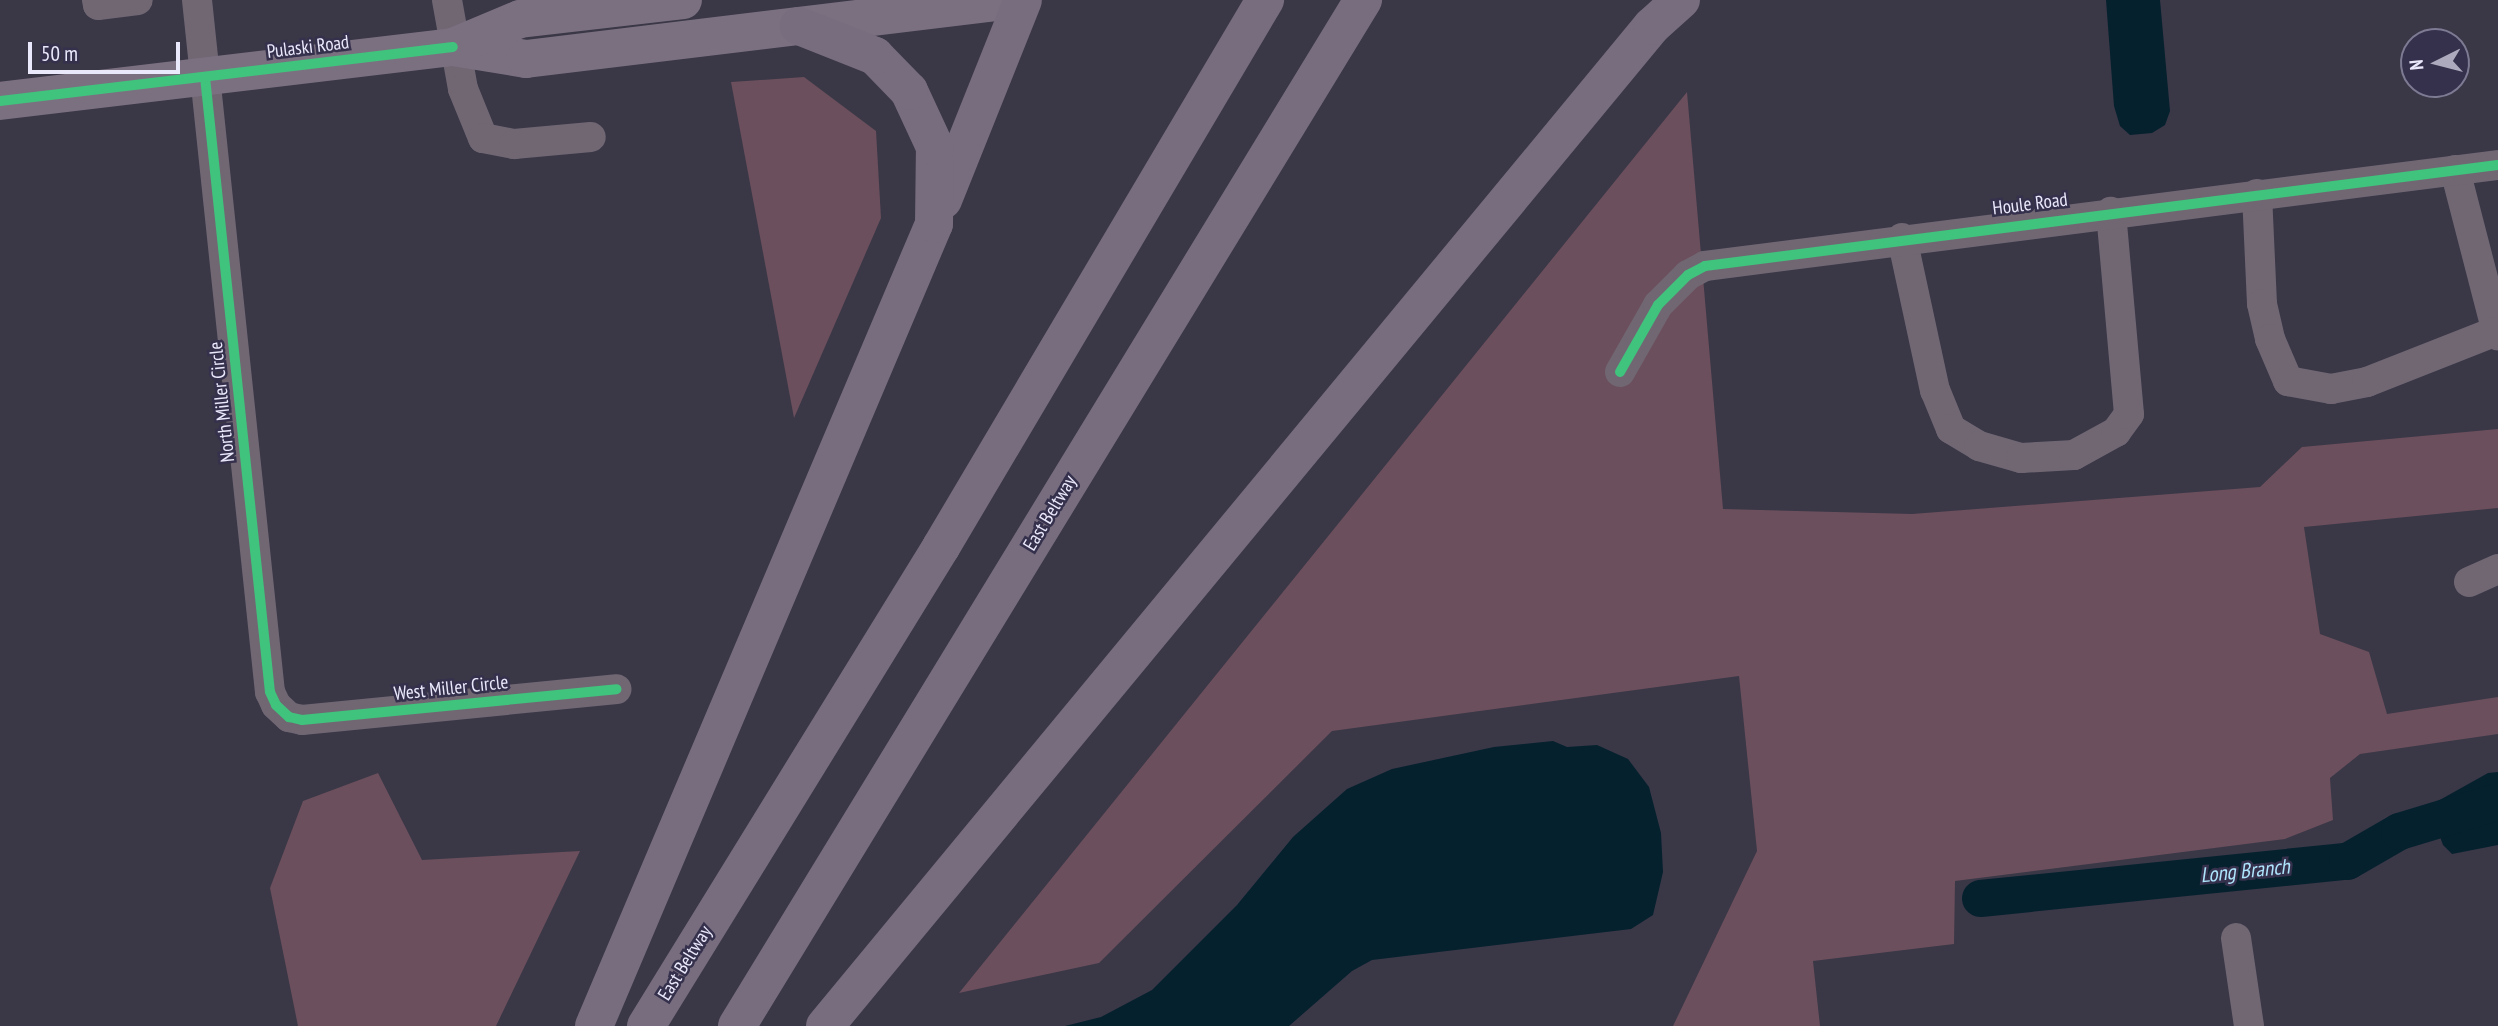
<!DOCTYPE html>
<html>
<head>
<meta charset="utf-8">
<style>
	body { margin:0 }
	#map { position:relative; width:2498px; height:1026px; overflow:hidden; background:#3a3747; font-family:"PT Sans Narrow",sans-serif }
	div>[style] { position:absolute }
	.green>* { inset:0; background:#6b4f5c }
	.water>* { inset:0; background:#05212e }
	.river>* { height:37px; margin:-18.5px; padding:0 18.5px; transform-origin:18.5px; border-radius:18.5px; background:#05212e }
	.minor>* { height:30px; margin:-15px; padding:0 15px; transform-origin:15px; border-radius:15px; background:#706773 }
	.major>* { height:38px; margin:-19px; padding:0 19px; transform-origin:19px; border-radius:19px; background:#7b7080 }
	.highway>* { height:38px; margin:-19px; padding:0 19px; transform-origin:19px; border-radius:19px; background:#776d7e }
	.cycleway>* { height:10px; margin:-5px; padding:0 5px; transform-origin:5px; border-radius:5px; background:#40c37c }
	span { translate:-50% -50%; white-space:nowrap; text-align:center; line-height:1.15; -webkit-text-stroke:5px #35314d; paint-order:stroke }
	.street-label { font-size:19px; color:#eae8fb }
	.water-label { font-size:21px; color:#aee4fc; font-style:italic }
	.north { position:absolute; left:2400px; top:28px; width:70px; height:70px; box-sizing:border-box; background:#35314d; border:2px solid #7d7a93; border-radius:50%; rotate:264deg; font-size:19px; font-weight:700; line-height:28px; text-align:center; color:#eae8fb }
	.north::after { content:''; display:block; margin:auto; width:24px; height:32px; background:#acaabc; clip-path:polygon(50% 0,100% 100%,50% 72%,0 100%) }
	.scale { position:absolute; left:28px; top:42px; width:152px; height:32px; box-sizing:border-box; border:4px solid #eae8fb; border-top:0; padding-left:9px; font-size:21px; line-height:24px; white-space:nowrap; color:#eae8fb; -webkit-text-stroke:5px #35314d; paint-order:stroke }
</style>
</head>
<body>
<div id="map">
	<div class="green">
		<div style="clip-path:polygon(804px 77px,876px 131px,881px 218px,794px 418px,731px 82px)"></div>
		<div style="clip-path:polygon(1687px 92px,1723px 509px,1912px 514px,2260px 487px,2302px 447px,2498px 429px,2498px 508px,2304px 527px,2320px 634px,2369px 652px,2387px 714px,2498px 697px,2498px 734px,2360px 754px,2330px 778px,2333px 820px,2285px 839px,1955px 881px,1954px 944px,1813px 961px,1820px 1026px,1673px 1026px,1757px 851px,1739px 676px,1332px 731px,1099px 963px,959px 993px)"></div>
		<div style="clip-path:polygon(378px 773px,422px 860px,580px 851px,496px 1026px,298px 1026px,270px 888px,303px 801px)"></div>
	</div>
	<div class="water">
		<div style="clip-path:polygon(2106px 0,2160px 0,2170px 111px,2165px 125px,2152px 133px,2130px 135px,2120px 126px,2114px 106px)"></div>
		<div style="clip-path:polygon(1553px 741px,1567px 747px,1597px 745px,1628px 759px,1649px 787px,1661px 833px,1663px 872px,1653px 915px,1631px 929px,1372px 960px,1352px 971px,1289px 1026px,1065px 1026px,1101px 1017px,1152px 990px,1237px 905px,1293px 837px,1347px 789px,1392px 769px,1494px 747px)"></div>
		<div style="clip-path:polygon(2498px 772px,2498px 845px,2452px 854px,2443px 845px,2429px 806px,2488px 773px)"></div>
	</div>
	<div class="river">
		<div style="left:1980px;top:898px;width:369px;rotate:-5.8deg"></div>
		<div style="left:2347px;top:861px;width:60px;rotate:-30deg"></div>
		<div style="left:2399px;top:831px;width:103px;rotate:-16.9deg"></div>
	</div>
	<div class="minor">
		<div style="left:97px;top:0;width:5px;rotate:79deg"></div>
		<div style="left:98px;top:5px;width:40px;rotate:-7.1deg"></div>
		<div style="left:197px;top:0;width:696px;rotate:83.98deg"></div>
		<div style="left:270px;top:692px;width:14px;rotate:65deg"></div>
		<div style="left:276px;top:705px;width:18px;rotate:43deg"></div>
		<div style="left:289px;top:717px;width:13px;rotate:13deg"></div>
		<div style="left:302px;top:720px;width:316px;rotate:-5.6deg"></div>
		<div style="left:447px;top:0;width:90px;rotate:79.8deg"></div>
		<div style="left:463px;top:89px;width:53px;rotate:67.8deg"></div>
		<div style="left:483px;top:138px;width:32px;rotate:11deg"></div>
		<div style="left:514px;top:144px;width:77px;rotate:-5.2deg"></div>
		<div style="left:2455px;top:170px;width:171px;rotate:75.5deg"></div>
		<div style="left:2257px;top:194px;width:110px;rotate:87.4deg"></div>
		<div style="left:2262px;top:304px;width:36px;rotate:77deg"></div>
		<div style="left:2270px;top:339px;width:46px;rotate:66.8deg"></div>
		<div style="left:2288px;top:381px;width:44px;rotate:10.5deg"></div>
		<div style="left:2331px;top:389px;width:37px;rotate:-11deg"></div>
		<div style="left:2367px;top:382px;width:136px;rotate:-21.5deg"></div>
		<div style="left:1902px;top:238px;width:156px;rotate:77.8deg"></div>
		<div style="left:1935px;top:390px;width:42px;rotate:67.7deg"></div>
		<div style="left:1951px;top:429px;width:33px;rotate:31deg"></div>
		<div style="left:1979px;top:446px;width:44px;rotate:15.9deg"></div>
		<div style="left:2021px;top:458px;width:53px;rotate:-3.2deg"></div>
		<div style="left:2074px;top:455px;width:48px;rotate:-28.7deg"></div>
		<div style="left:2116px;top:432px;width:22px;rotate:-54deg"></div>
		<div style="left:2129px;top:414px;width:203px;rotate:-95.1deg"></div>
		<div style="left:1620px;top:372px;width:77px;rotate:-60.4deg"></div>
		<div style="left:1658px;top:305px;width:42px;rotate:-45deg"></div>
		<div style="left:1688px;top:275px;width:19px;rotate:-28deg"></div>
		<div style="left:1705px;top:266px;width:799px;rotate:-7.26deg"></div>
		<div style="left:2469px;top:582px;width:32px;rotate:-24deg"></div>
		<div style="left:2236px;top:938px;width:89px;rotate:81.6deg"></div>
	</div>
	<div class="major">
		<div style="left:453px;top:47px;width:74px;rotate:9.3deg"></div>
		<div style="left:526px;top:59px;width:494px;rotate:-6.9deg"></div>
		<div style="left:0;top:101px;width:456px;rotate:-6.8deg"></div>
		<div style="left:453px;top:47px;width:73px;rotate:-22.7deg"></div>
		<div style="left:520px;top:19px;width:164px;rotate:-6.6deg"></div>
	</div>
	<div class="highway">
		<div style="left:943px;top:200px;width:215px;rotate:-68.2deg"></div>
		<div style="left:594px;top:1026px;width:871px;rotate:-67.03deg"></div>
		<div style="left:934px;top:224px;width:77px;rotate:-89.3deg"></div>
		<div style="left:935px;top:147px;width:62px;rotate:-114.9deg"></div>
		<div style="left:909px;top:91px;width:49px;rotate:-134.2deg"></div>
		<div style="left:875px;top:56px;width:82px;rotate:-158.5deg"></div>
		<div style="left:646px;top:1026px;width:563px;rotate:-58.37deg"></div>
		<div style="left:941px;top:547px;width:636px;rotate:-59.36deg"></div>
		<div style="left:737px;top:1026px;width:1202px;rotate:-58.61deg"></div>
		<div style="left:825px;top:1026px;width:1298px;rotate:-50.41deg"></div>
		<div style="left:1652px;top:26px;width:39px;rotate:-42deg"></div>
	</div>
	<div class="cycleway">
		<div style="left:205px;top:77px;width:618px;rotate:83.97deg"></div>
		<div style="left:270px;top:692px;width:14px;rotate:65deg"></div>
		<div style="left:276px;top:705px;width:18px;rotate:43deg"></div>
		<div style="left:289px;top:717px;width:13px;rotate:13deg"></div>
		<div style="left:302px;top:720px;width:316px;rotate:-5.6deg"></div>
		<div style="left:0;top:101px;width:456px;rotate:-6.8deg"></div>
		<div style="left:1620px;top:372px;width:77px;rotate:-60.4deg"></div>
		<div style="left:1658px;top:305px;width:42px;rotate:-45deg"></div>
		<div style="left:1688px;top:275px;width:19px;rotate:-28deg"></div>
		<div style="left:1705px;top:266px;width:799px;rotate:-7.26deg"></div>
	</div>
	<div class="street-label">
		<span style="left:308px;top:47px;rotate:-7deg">Pulaski Road</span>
		<span style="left:2030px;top:204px;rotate:-7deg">Houle Road</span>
		<span style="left:222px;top:402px;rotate:-96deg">North Miller Circle</span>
		<span style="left:1050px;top:513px;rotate:-59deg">East Beltway</span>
		<span style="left:451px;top:688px;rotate:-6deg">West Miller Circle</span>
		<span style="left:685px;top:963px;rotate:-58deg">East Beltway</span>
	</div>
	<div class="water-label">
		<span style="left:2245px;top:871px;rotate:-6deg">Long Branch</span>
	</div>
	<div class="north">N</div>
	<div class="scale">50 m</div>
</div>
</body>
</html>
